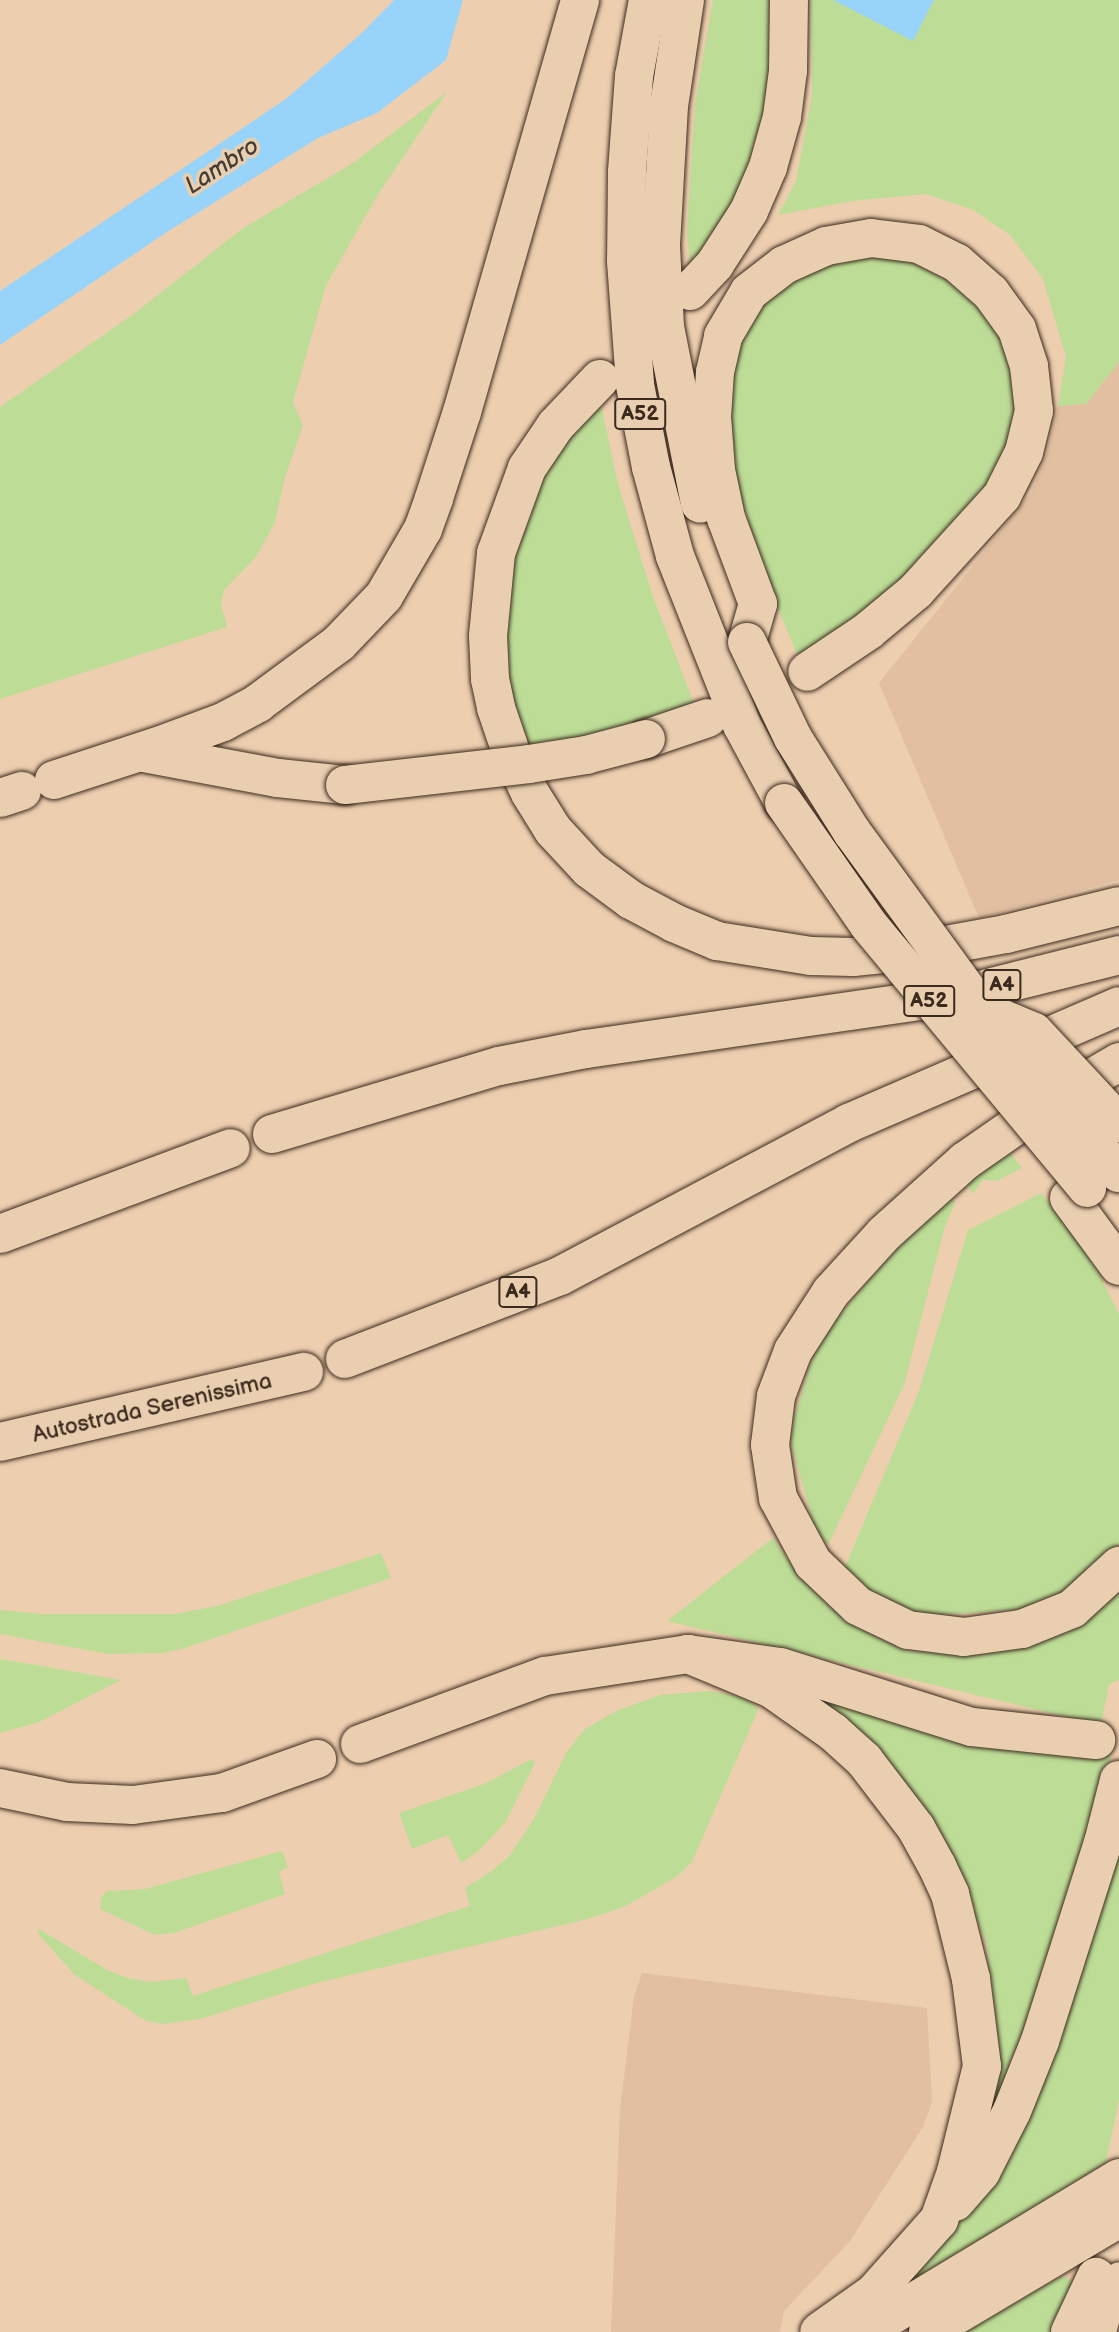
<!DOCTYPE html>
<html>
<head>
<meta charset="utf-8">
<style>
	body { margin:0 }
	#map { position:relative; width:1119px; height:2332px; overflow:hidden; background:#edceaf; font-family:"Balsamiq Sans",sans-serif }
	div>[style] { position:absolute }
	.built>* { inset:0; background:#e2bfa1 }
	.green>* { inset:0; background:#bddd96 }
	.water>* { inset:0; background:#98d4f9 }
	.roads { filter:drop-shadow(0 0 2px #3b2a1e) drop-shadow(0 0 2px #3b2a1e) }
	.minor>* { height:26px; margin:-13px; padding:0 13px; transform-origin:13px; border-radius:13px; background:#e9cfb0 }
	.primary>* { height:38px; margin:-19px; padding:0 19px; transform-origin:19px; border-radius:19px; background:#e9cfb0 }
	.motorway>* { height:38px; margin:-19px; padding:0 19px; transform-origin:19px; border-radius:19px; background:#e9cfb0 }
	.bridges { filter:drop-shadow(0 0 2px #3b2a1e) drop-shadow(0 0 2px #3b2a1e) }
	.motorway-bridge>* { height:38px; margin:-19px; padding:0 19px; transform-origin:19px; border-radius:19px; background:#e9cfb0 }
	span { translate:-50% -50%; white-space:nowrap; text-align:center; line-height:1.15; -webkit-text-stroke:7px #e9cfb0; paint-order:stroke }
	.shield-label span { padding:2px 5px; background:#e9cfb0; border:2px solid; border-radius:5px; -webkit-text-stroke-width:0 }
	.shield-label { font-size:21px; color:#3b2a1e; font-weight:700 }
	.street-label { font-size:23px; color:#3b2a1e }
	.water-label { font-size:24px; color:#443b34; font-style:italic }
</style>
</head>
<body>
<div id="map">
	<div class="built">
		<div style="clip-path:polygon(1119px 362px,1119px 880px,979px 918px,879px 683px,1031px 493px,1047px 454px,1058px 406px,1086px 404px)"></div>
		<div style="clip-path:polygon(642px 1973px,927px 2008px,932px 2102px,923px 2127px,850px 2241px,784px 2311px,780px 2332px,611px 2332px,620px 2110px,634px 1996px)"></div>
	</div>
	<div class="green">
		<div style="clip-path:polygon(713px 0,773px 0,772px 71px,761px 132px,741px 188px,718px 227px,690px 264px,687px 232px,695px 104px)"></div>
		<div style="clip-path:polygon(811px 0,1119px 0,1119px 362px,1086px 404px,1058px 406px,1066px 357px,1043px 279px,1010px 235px,973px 210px,926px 194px,852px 201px,778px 215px,796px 181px,812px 95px)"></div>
		<div style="clip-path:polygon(447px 92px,377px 196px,326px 285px,293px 402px,303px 426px,285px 477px,275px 522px,256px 557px,224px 590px,221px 605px,227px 627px,0 699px,0 407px,135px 313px,242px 229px,353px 163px)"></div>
		<div style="clip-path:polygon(851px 257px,900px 258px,947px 275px,971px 295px,1012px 347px,1024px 396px,1004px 476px,903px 590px,803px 661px,796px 652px,764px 575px,739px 490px,728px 435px,736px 342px,764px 301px,804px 272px)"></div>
		<div style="clip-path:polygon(601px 405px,618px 484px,652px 594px,695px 706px,654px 726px,519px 750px,505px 703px,501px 579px,541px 473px,582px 419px)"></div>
		<div style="clip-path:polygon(1005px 1146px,1022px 1168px,997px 1181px,982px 1180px,973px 1194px,966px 1182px)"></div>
		<div style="clip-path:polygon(1041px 1193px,1083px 1243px,1119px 1314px,1119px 1543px,1073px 1589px,1038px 1608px,928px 1616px,876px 1597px,845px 1567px,919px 1391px,968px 1230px)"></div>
		<div style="clip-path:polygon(953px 1198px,955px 1203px,944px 1230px,904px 1385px,828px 1545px,814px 1526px,789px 1435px,818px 1341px,911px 1230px)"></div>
		<div style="clip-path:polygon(773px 1538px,801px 1579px,848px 1622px,906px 1651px,986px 1655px,1074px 1628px,1119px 1592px,1119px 1680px,1109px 1684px,1101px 1725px,667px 1621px)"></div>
		<div style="clip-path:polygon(381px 1553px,391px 1578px,185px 1648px,162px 1653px,108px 1654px,0 1634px,0 1610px,43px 1614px,175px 1614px,217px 1606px)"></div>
		<div style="clip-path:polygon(0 1659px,42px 1666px,121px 1680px,39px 1722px,0 1733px)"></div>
		<div style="clip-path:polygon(796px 1682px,1083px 1749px,1112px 1752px,1002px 2098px,995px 2096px,996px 2019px,986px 1942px,957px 1872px)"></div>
		<div style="clip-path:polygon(710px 1691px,741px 1697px,755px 1705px,758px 1710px,692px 1862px,676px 1877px,624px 1907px,588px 1919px,316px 1983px,200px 2019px,163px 2024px,146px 2021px,75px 1975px,40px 1936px,37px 1928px,109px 1971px,128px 1978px,150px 1982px,186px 1978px,193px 1996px,470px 1906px,465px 1888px,492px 1871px,509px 1856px,534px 1819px,566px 1753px,585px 1729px,614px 1712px,660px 1695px)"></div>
		<div style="clip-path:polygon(532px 1759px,535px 1763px,505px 1823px,477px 1852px,461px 1863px,448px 1835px,412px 1849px,399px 1813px,484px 1784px)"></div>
		<div style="clip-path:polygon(1119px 1822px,1119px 2100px,1106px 2162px,917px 2285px,911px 2271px,1000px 2168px)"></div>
		<div style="clip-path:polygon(282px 1851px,288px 1867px,279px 1872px,285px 1894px,174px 1933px,155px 1935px,100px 1909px,101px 1898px,107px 1891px,145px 1889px)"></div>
		<div style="clip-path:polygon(1062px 2276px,1079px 2284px,1055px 2332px,961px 2332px)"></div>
	</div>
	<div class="water">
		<div style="clip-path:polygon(394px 0,463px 0,446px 60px,377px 113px,318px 138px,167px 232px,0 345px,0 291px,286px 99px,362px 33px)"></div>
		<div style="clip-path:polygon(833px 0,934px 0,913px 41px)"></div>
	</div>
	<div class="roads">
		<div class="minor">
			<div style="left:1103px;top:2332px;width:59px;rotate:-74.3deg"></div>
		</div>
		<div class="primary">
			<div style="left:864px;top:2332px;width:298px;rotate:-31.1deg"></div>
			<div style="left:928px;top:2332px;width:222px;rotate:-30.8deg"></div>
		</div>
		<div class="motorway">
			<div style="left:648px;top:0;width:77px;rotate:100.4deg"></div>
			<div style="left:634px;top:76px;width:96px;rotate:94.2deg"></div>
			<div style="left:627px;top:172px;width:89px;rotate:90.6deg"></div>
			<div style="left:626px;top:261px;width:124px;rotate:85.8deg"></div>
			<div style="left:635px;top:385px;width:84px;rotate:79deg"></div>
			<div style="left:651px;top:467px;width:92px;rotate:74.9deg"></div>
			<div style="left:675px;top:556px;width:182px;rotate:68.4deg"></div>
			<div style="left:742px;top:725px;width:89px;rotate:61.7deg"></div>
			<div style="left:685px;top:0;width:107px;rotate:98.6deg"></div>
			<div style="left:669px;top:106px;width:140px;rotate:93.3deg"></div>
			<div style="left:661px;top:246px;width:81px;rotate:87.2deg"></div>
			<div style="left:665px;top:327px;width:180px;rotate:78.8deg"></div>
			<div style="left:690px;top:291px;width:37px;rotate:-47deg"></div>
			<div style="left:715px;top:264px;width:63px;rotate:-57.3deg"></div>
			<div style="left:749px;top:211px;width:48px;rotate:-66.6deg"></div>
			<div style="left:768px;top:167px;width:52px;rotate:-74.4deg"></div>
			<div style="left:782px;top:117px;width:46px;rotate:-82.6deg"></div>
			<div style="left:788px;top:71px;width:71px;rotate:-89.2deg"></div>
			<div style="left:600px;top:379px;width:64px;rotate:133.7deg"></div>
			<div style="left:556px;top:425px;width:52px;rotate:124deg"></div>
			<div style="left:527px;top:468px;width:90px;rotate:110deg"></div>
			<div style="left:496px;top:553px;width:83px;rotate:95.5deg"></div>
			<div style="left:488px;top:636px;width:43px;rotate:87.3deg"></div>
			<div style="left:490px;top:679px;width:30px;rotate:78deg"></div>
			<div style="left:496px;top:708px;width:50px;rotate:71.2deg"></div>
			<div style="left:512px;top:755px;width:42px;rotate:64.7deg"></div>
			<div style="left:530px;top:793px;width:44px;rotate:58.1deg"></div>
			<div style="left:553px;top:830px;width:53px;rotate:47.3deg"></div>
			<div style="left:589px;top:869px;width:52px;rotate:36.4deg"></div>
			<div style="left:631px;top:900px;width:49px;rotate:28.1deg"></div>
			<div style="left:674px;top:923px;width:47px;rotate:22.7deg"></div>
			<div style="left:717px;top:941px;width:95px;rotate:9.1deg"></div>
			<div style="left:811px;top:956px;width:42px;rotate:1.4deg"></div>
			<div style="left:853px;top:957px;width:60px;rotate:-5.7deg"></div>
			<div style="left:913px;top:951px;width:95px;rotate:-10.4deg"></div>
			<div style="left:1006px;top:934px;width:116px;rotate:-13.9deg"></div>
			<div style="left:747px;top:642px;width:40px;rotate:-74deg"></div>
			<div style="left:758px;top:604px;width:92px;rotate:-110.4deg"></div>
			<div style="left:726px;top:518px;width:49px;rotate:-101.8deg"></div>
			<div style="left:716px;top:470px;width:53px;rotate:-94.3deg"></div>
			<div style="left:712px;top:417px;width:45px;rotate:-86.2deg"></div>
			<div style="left:715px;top:372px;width:37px;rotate:-77deg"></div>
			<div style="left:723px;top:336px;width:51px;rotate:-59.4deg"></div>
			<div style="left:749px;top:292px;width:44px;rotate:-37.6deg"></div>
			<div style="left:784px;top:265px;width:46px;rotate:-24.3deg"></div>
			<div style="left:826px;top:246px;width:46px;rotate:-10.1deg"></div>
			<div style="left:871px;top:238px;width:48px;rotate:7.1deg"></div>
			<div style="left:919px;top:244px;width:42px;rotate:26.6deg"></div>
			<div style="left:957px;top:263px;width:45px;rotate:41.4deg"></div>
			<div style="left:991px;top:293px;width:44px;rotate:54.2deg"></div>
			<div style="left:1017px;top:329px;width:39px;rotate:72deg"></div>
			<div style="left:1029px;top:366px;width:45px;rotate:83.7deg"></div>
			<div style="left:1034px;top:411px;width:42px;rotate:103.7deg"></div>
			<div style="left:1024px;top:452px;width:49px;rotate:116.6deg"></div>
			<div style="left:1002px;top:496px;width:128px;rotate:132.2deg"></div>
			<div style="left:916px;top:591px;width:62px;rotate:140.2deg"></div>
			<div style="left:868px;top:631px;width:73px;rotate:146.1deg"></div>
			<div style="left:646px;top:739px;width:65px;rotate:-18.7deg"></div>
			<div style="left:144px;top:753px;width:136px;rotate:10.6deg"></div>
			<div style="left:278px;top:778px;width:67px;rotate:6deg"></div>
			<div style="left:54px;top:780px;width:109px;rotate:-18.1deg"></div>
			<div style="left:158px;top:746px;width:69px;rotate:-20.3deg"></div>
			<div style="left:223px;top:722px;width:40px;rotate:-28deg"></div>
			<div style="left:258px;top:703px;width:101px;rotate:-36.5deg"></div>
			<div style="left:339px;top:643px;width:65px;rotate:-46.2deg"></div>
			<div style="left:384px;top:596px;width:78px;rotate:-59.8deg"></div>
			<div style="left:423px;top:529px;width:33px;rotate:-70deg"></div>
			<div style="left:434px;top:498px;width:90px;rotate:-72deg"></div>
			<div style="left:462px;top:412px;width:429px;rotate:-74deg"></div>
			<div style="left:0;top:798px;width:23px;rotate:-18deg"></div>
			<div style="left:1119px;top:1062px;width:91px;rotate:149.5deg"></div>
			<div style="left:1041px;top:1108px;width:93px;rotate:145.1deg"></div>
			<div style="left:965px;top:1161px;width:109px;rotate:138deg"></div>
			<div style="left:884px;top:1234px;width:79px;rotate:132.4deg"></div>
			<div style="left:831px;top:1292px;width:70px;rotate:122.8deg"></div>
			<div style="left:793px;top:1351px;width:48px;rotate:110.7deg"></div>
			<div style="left:776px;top:1396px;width:49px;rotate:97deg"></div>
			<div style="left:770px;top:1445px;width:54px;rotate:81.4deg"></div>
			<div style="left:778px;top:1498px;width:74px;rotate:61.7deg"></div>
			<div style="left:813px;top:1563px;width:62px;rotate:43.7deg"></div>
			<div style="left:858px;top:1606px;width:55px;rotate:25.6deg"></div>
			<div style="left:908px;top:1630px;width:56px;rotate:7.1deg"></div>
			<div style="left:964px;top:1637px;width:59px;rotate:-7.9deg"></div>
			<div style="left:1022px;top:1629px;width:54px;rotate:-21.8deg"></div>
			<div style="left:1072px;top:1609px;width:64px;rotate:-42.5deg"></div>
			<div style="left:272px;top:1134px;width:237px;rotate:-16.7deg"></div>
			<div style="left:499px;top:1066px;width:89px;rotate:-11.1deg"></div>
			<div style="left:586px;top:1049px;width:378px;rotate:-8.2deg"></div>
			<div style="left:960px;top:995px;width:164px;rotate:-14.1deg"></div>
			<div style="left:1069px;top:1198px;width:84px;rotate:53.7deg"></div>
			<div style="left:0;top:1234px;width:246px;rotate:-20.4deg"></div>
			<div style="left:345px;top:1359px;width:230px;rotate:-21.1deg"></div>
			<div style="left:560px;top:1276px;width:327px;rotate:-27.9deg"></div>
			<div style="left:849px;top:1123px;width:294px;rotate:-23.4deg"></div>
			<div style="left:0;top:1442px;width:312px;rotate:-13deg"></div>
			<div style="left:688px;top:1654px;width:91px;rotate:22.6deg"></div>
			<div style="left:772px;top:1689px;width:75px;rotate:35.2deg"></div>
			<div style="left:833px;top:1732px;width:42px;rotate:42.1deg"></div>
			<div style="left:864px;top:1760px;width:86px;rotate:52.6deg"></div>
			<div style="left:916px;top:1828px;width:43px;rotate:61.1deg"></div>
			<div style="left:937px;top:1866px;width:31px;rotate:65deg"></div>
			<div style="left:950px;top:1894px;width:88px;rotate:76.1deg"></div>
			<div style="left:971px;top:1979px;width:88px;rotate:82.8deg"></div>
			<div style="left:982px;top:2066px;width:109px;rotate:103.8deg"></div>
			<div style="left:956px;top:2172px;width:51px;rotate:109.5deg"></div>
			<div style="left:939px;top:2220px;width:98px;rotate:131.7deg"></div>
			<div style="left:874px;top:2293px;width:67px;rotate:144.7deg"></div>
			<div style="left:360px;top:1744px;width:197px;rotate:-20.2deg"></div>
			<div style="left:545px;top:1676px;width:145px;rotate:-8.7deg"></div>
			<div style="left:688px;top:1654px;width:93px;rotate:8deg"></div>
			<div style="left:780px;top:1667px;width:201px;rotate:17.4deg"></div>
			<div style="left:972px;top:1727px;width:125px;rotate:6deg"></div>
			<div style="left:0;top:1788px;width:68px;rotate:11.8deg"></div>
			<div style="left:67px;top:1802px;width:66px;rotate:2.6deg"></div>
			<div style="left:133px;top:1805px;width:90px;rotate:-7.7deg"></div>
			<div style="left:222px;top:1793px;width:101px;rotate:-19.7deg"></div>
			<div style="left:955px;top:2202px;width:40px;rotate:-49deg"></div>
			<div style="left:981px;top:2172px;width:68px;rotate:-63.1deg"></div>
			<div style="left:1012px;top:2111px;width:75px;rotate:-68.2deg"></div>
			<div style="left:1040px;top:2041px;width:212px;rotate:-72.4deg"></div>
			<div style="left:1104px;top:1839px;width:61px;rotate:-75.7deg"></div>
			<div style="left:1070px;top:2332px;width:61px;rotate:-64.7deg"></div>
		</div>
	</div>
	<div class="bridges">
		<div class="motorway-bridge">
			<div style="left:747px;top:642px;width:106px;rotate:64.4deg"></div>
			<div style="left:793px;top:738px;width:111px;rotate:57.9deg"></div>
			<div style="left:852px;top:832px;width:220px;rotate:53.9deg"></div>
			<div style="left:982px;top:1010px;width:213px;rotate:50deg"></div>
			<div style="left:345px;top:785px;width:185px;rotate:-6.5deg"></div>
			<div style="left:529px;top:764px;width:58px;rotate:-9deg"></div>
			<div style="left:586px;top:755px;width:62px;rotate:-14.9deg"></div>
			<div style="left:784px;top:803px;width:147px;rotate:55.2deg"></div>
			<div style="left:868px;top:924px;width:343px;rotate:50.3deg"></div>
			<div style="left:996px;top:1016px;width:41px;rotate:22.8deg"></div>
			<div style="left:1034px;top:1032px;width:125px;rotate:47deg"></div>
		</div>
	</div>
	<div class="shield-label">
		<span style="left:640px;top:414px">A52</span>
		<span style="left:1002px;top:985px">A4</span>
		<span style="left:929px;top:1001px">A52</span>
		<span style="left:518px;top:1292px">A4</span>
	</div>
	<div class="street-label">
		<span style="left:152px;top:1408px;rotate:-13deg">Autostrada Serenissima</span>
	</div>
	<div class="water-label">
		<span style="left:222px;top:166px;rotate:-33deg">Lambro</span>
	</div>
</div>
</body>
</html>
